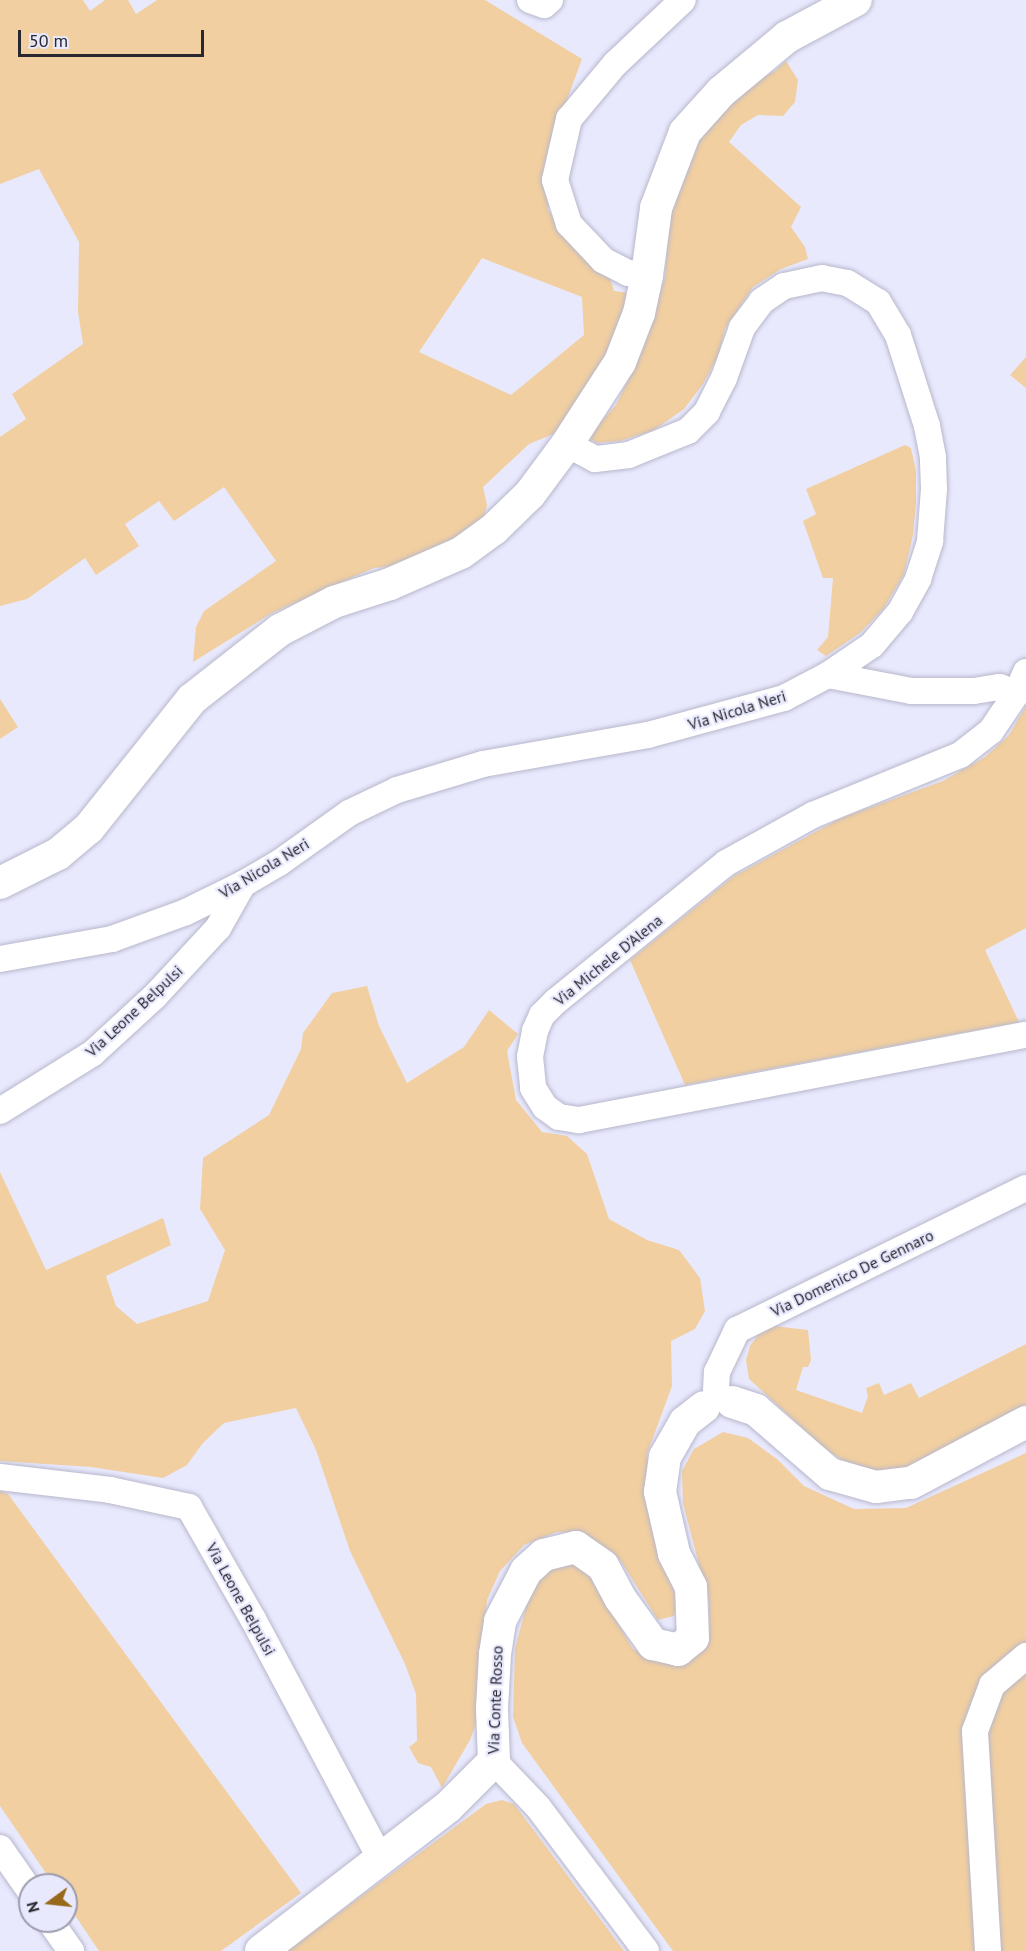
<!DOCTYPE html>
<html>
<head>
<meta charset="utf-8">
<style>
	body { margin:0 }
	#map { position:relative; width:1026px; height:1951px; overflow:hidden; background:#e9e9fe; font-family:"PT Sans",sans-serif }
	div>[style] { position:absolute }
	.green>* { inset:0; background:#f1cfa0 }
	.roads { filter:drop-shadow(0 0 2px #b8b7cb) drop-shadow(0 0 2px #b8b7cb) }
	.minor>* { height:26px; margin:-13px; padding:0 13px; transform-origin:13px; border-radius:13px; background:#fff }
	.tertiary>* { height:32px; margin:-16px; padding:0 16px; transform-origin:16px; border-radius:16px; background:#fff }
	span { translate:-50% -50%; white-space:nowrap; text-align:center; line-height:1.15; -webkit-text-stroke:4.5px #e9e9fe; paint-order:stroke }
	.street-label { font-size:16px; color:#282830 }
	.north { position:absolute; left:18px; top:1873px; width:60px; height:60px; box-sizing:border-box; background:#e9e9fe; border:2px solid #9c9cac; border-radius:50%; rotate:255deg; font-size:16px; font-weight:700; line-height:24px; text-align:center; color:#282830 }
	.north::after { content:''; display:block; margin:auto; width:21px; height:27px; background:#98691a; clip-path:polygon(50% 0,100% 100%,50% 72%,0 100%) }
	.scale { position:absolute; left:18px; top:30px; width:186px; height:27px; box-sizing:border-box; border:3px solid #282830; border-top:0; padding-left:8px; font-size:18px; line-height:21px; white-space:nowrap; color:#282830; -webkit-text-stroke:4px #e9e9fe; paint-order:stroke }
</style>
</head>
<body>
<div id="map">
	<div class="green">
		<div style="clip-path:polygon(evenodd,0 0,83px 0,90px 11px,105px 0,128px 0,136px 14px,157px 0,485px 0,582px 59px,550px 146px,548px 210px,565px 234px,608px 271px,614px 291px,631px 293px,606px 370px,556px 433px,529px 444px,483px 487px,487px 505px,484px 517px,456px 537px,403px 565px,374px 568px,272px 613px,193px 662px,196px 627px,204px 611px,276px 561px,224px 487px,174px 521px,159px 501px,125px 524px,139px 546px,96px 575px,85px 558px,27px 599px,0 606px,0 437px,26px 419px,12px 394px,83px 344px,78px 312px,79px 242px,39px 169px,0 184px,0 0,482px 258px,582px 297px,584px 335px,511px 395px,419px 352px,482px 258px)"></div>
		<div style="clip-path:polygon(786px 61px,798px 80px,795px 102px,783px 116px,758px 115px,741px 125px,729px 142px,801px 207px,791px 227px,805px 247px,808px 259px,781px 269px,753px 287px,725px 329px,719px 354px,703px 384px,684px 409px,654px 430px,620px 441px,596px 443px,588px 436px,616px 405px,645px 344px,665px 277px,670px 215px,702px 135px,714px 118px,754px 82px,775px 71px)"></div>
		<div style="clip-path:polygon(1026px 357px,1026px 388px,1010px 375px)"></div>
		<div style="clip-path:polygon(905px 445px,911px 448px,916px 471px,916px 502px,913px 535px,904px 574px,884px 608px,860px 633px,826px 656px,817px 650px,828px 637px,833px 578px,823px 578px,803px 521px,816px 514px,806px 489px)"></div>
		<div style="clip-path:polygon(0 699px,18px 727px,0 739px)"></div>
		<div style="clip-path:polygon(1026px 706px,1026px 928px,985px 950px,1019px 1022px,685px 1085px,630px 960px,734px 876px,841px 818px,943px 781px,985px 757px,1009px 735px)"></div>
		<div style="clip-path:polygon(367px 986px,379px 1026px,407px 1083px,464px 1047px,489px 1010px,518px 1034px,507px 1051px,516px 1100px,542px 1132px,567px 1136px,587px 1154px,609px 1219px,647px 1240px,679px 1250px,700px 1278px,705px 1311px,695px 1329px,671px 1341px,672px 1386px,647px 1454px,657px 1542px,678px 1602px,674px 1616px,658px 1620px,620px 1560px,582px 1533px,557px 1532px,524px 1545px,500px 1571px,487px 1600px,483px 1639px,481px 1711px,470px 1740px,442px 1788px,431px 1767px,418px 1763px,409px 1747px,417px 1741px,416px 1694px,405px 1664px,350px 1551px,316px 1450px,296px 1408px,224px 1423px,202px 1444px,187px 1465px,163px 1478px,91px 1467px,0 1461px,0 1172px,46px 1270px,163px 1218px,171px 1245px,106px 1276px,116px 1306px,137px 1324px,208px 1301px,225px 1250px,200px 1209px,203px 1158px,269px 1115px,301px 1049px,303px 1033px,332px 993px)"></div>
		<div style="clip-path:polygon(774px 1326px,808px 1330px,811px 1360px,808px 1367px,803px 1367px,796px 1390px,862px 1413px,868px 1396px,866px 1388px,879px 1383px,884px 1395px,911px 1383px,919px 1398px,1026px 1344px,1026px 1404px,905px 1469px,874px 1470px,842px 1460px,824px 1448px,749px 1379px,746px 1360px,750px 1346px,758px 1335px)"></div>
		<div style="clip-path:polygon(723px 1432px,748px 1438px,777px 1459px,804px 1486px,854px 1509px,906px 1508px,1026px 1453px,1026px 1951px,673px 1951px,522px 1743px,513px 1717px,515px 1649px,527px 1603px,543px 1574px,562px 1562px,582px 1568px,595px 1583px,633px 1649px,660px 1662px,690px 1660px,709px 1641px,709px 1603px,683px 1503px,682px 1471px,694px 1449px)"></div>
		<div style="clip-path:polygon(0 1491px,8px 1494px,301px 1893px,221px 1951px,99px 1951px,66px 1902px,66px 1885px,54px 1885px,0 1806px)"></div>
		<div style="clip-path:polygon(502px 1800px,514px 1804px,624px 1951px,287px 1951px,486px 1804px)"></div>
	</div>
	<div class="roads">
		<div class="minor">
			<div style="left:530px;top:0;width:15px;rotate:20deg"></div>
			<div style="left:544px;top:5px;width:8px;rotate:-40deg"></div>
			<div style="left:647px;top:275px;width:19px;rotate:-174deg"></div>
			<div style="left:628px;top:273px;width:28px;rotate:-153deg"></div>
			<div style="left:603px;top:260px;width:50px;rotate:-133.4deg"></div>
			<div style="left:569px;top:224px;width:46px;rotate:-107.7deg"></div>
			<div style="left:555px;top:180px;width:63px;rotate:-77.1deg"></div>
			<div style="left:569px;top:119px;width:72px;rotate:-50.1deg"></div>
			<div style="left:615px;top:64px;width:93px;rotate:-43.3deg"></div>
			<div style="left:1026px;top:672px;width:24px;rotate:114deg"></div>
			<div style="left:1016px;top:694px;width:45px;rotate:124deg"></div>
			<div style="left:991px;top:731px;width:39px;rotate:142deg"></div>
			<div style="left:960px;top:755px;width:159px;rotate:157.8deg"></div>
			<div style="left:813px;top:815px;width:99px;rotate:151.1deg"></div>
			<div style="left:726px;top:863px;width:219px;rotate:140.9deg"></div>
			<div style="left:556px;top:1001px;width:20px;rotate:135deg"></div>
			<div style="left:542px;top:1015px;width:17px;rotate:114deg"></div>
			<div style="left:535px;top:1031px;width:26px;rotate:101deg"></div>
			<div style="left:530px;top:1057px;width:31px;rotate:84deg"></div>
			<div style="left:533px;top:1088px;width:22px;rotate:58deg"></div>
			<div style="left:545px;top:1107px;width:17px;rotate:36deg"></div>
			<div style="left:559px;top:1117px;width:20px;rotate:9deg"></div>
			<div style="left:579px;top:1120px;width:455px;rotate:-10.8deg"></div>
			<div style="left:828px;top:675px;width:85px;rotate:10.9deg"></div>
			<div style="left:911px;top:691px;width:63px"></div>
			<div style="left:974px;top:691px;width:26px;rotate:-9deg"></div>
			<div style="left:1000px;top:687px;width:17px;rotate:24deg"></div>
			<div style="left:0;top:959px;width:114px;rotate:-10.1deg"></div>
			<div style="left:112px;top:939px;width:79px;rotate:-20deg"></div>
			<div style="left:186px;top:912px;width:64px;rotate:-26.2deg"></div>
			<div style="left:243px;top:884px;width:42px;rotate:-30.3deg"></div>
			<div style="left:279px;top:863px;width:86px;rotate:-35.5deg"></div>
			<div style="left:349px;top:813px;width:53px;rotate:-25.6deg"></div>
			<div style="left:397px;top:790px;width:90px;rotate:-16.8deg"></div>
			<div style="left:483px;top:764px;width:168px;rotate:-10deg"></div>
			<div style="left:648px;top:735px;width:141px;rotate:-15.2deg"></div>
			<div style="left:784px;top:698px;width:50px;rotate:-27.6deg"></div>
			<div style="left:828px;top:675px;width:53px;rotate:-34.3deg"></div>
			<div style="left:872px;top:645px;width:43px;rotate:-49.7deg"></div>
			<div style="left:900px;top:612px;width:38px;rotate:-61deg"></div>
			<div style="left:918px;top:579px;width:40px;rotate:-72deg"></div>
			<div style="left:930px;top:541px;width:52px;rotate:-85.6deg"></div>
			<div style="left:934px;top:489px;width:32px;rotate:-92deg"></div>
			<div style="left:933px;top:457px;width:32px;rotate:-101deg"></div>
			<div style="left:927px;top:426px;width:96px;rotate:-107.7deg"></div>
			<div style="left:898px;top:335px;width:39px;rotate:-121deg"></div>
			<div style="left:878px;top:302px;width:36px;rotate:-148deg"></div>
			<div style="left:847px;top:283px;width:25px;rotate:-169deg"></div>
			<div style="left:822px;top:278px;width:39px;rotate:168deg"></div>
			<div style="left:784px;top:286px;width:27px;rotate:146deg"></div>
			<div style="left:762px;top:301px;width:34px;rotate:127deg"></div>
			<div style="left:742px;top:328px;width:53px;rotate:109.8deg"></div>
			<div style="left:724px;top:378px;width:38px;rotate:117deg"></div>
			<div style="left:707px;top:412px;width:27px;rotate:135deg"></div>
			<div style="left:688px;top:431px;width:64px;rotate:157.9deg"></div>
			<div style="left:629px;top:455px;width:34px;rotate:173deg"></div>
			<div style="left:595px;top:459px;width:32px;rotate:-152deg"></div>
			<div style="left:0;top:1111px;width:110px;rotate:-31.9deg"></div>
			<div style="left:93px;top:1053px;width:84px;rotate:-42.6deg"></div>
			<div style="left:155px;top:996px;width:93px;rotate:-47.2deg"></div>
			<div style="left:218px;top:928px;width:51px;rotate:-60.4deg"></div>
			<div style="left:716px;top:1390px;width:18px;rotate:-87deg"></div>
			<div style="left:717px;top:1372px;width:47px;rotate:-64.5deg"></div>
			<div style="left:737px;top:1330px;width:322px;rotate:-26.2deg"></div>
			<div style="left:0;top:1477px;width:111px;rotate:6.7deg"></div>
			<div style="left:110px;top:1490px;width:81px;rotate:12.1deg"></div>
			<div style="left:189px;top:1507px;width:129px;rotate:60.3deg"></div>
			<div style="left:253px;top:1619px;width:273px;rotate:62deg"></div>
			<div style="left:494px;top:1761px;width:64px;rotate:46.3deg"></div>
			<div style="left:538px;top:1807px;width:180px;rotate:53.1deg"></div>
			<div style="left:0;top:1848px;width:52px;rotate:55.1deg"></div>
			<div style="left:50px;top:1921px;width:37px;rotate:55deg"></div>
			<div style="left:988px;top:1951px;width:220px;rotate:-93.4deg"></div>
			<div style="left:975px;top:1731px;width:49px;rotate:-69.7deg"></div>
			<div style="left:992px;top:1685px;width:45px;rotate:-40.5deg"></div>
		</div>
		<div class="tertiary">
			<div style="left:0;top:883px;width:65px;rotate:-26.6deg"></div>
			<div style="left:58px;top:854px;width:40px;rotate:-40deg"></div>
			<div style="left:89px;top:828px;width:165px;rotate:-51.4deg"></div>
			<div style="left:192px;top:699px;width:112px;rotate:-38.1deg"></div>
			<div style="left:280px;top:630px;width:61px;rotate:-27.4deg"></div>
			<div style="left:334px;top:602px;width:59px;rotate:-17.8deg"></div>
			<div style="left:390px;top:584px;width:77px;rotate:-23.6deg"></div>
			<div style="left:461px;top:553px;width:41px;rotate:-36deg"></div>
			<div style="left:494px;top:529px;width:50px;rotate:-44.2deg"></div>
			<div style="left:530px;top:494px;width:62px;rotate:-53.5deg"></div>
			<div style="left:567px;top:444px;width:98px;rotate:-57.1deg"></div>
			<div style="left:620px;top:362px;width:53px;rotate:-68.8deg"></div>
			<div style="left:639px;top:313px;width:39px;rotate:-78deg"></div>
			<div style="left:647px;top:275px;width:68px;rotate:-82.3deg"></div>
			<div style="left:656px;top:208px;width:81px;rotate:-69.1deg"></div>
			<div style="left:685px;top:132px;width:54px;rotate:-48deg"></div>
			<div style="left:721px;top:92px;width:86px;rotate:-39.8deg"></div>
			<div style="left:787px;top:37px;width:78px;rotate:-28.2deg"></div>
			<div style="left:732px;top:1402px;width:25px;rotate:18deg"></div>
			<div style="left:756px;top:1410px;width:98px;rotate:40.9deg"></div>
			<div style="left:830px;top:1474px;width:48px;rotate:15.8deg"></div>
			<div style="left:876px;top:1487px;width:35px;rotate:-7deg"></div>
			<div style="left:911px;top:1483px;width:130px;rotate:-27.9deg"></div>
			<div style="left:261px;top:1951px;width:236px;rotate:-37.6deg"></div>
			<div style="left:448px;top:1807px;width:65px;rotate:-45deg"></div>
			<div style="left:494px;top:1761px;width:53px;rotate:-92.2deg"></div>
			<div style="left:492px;top:1708px;width:54px;rotate:-86.8deg"></div>
			<div style="left:495px;top:1654px;width:33px;rotate:-81deg"></div>
			<div style="left:500px;top:1621px;width:56px;rotate:-62.5deg"></div>
			<div style="left:526px;top:1571px;width:24px;rotate:-42deg"></div>
			<div style="left:544px;top:1555px;width:33px;rotate:-14deg"></div>
			<div style="left:576px;top:1547px;width:33px;rotate:35deg"></div>
			<div style="left:603px;top:1566px;width:36px;rotate:62deg"></div>
			<div style="left:620px;top:1598px;width:57px;rotate:54.3deg"></div>
			<div style="left:653px;top:1644px;width:26px;rotate:13deg"></div>
			<div style="left:678px;top:1650px;width:19px;rotate:-39deg"></div>
			<div style="left:693px;top:1638px;width:51px;rotate:-92.2deg"></div>
			<div style="left:691px;top:1587px;width:38px;rotate:-117deg"></div>
			<div style="left:674px;top:1553px;width:63px;rotate:-102.9deg"></div>
			<div style="left:660px;top:1492px;width:35px;rotate:-82deg"></div>
			<div style="left:665px;top:1457px;width:40px;rotate:-60.3deg"></div>
			<div style="left:685px;top:1422px;width:24px;rotate:-38deg"></div>
		</div>
	</div>
	<div class="street-label">
		<span style="left:737px;top:710px;rotate:-17deg">Via Nicola Neri</span>
		<span style="left:264px;top:868px;rotate:-31deg">Via Nicola Neri</span>
		<span style="left:608px;top:960px;rotate:-39deg">Via Michele D'Alena</span>
		<span style="left:134px;top:1011px;rotate:-43deg">Via Leone Belpulsi</span>
		<span style="left:852px;top:1273px;rotate:-26deg">Via Domenico De Gennaro</span>
		<span style="left:241px;top:1599px;rotate:61deg">Via Leone Belpulsi</span>
		<span style="left:495px;top:1700px;rotate:-88deg">Via Conte Rosso</span>
	</div>
	<div class="north">N</div>
	<div class="scale">50 m</div>
</div>
</body>
</html>
